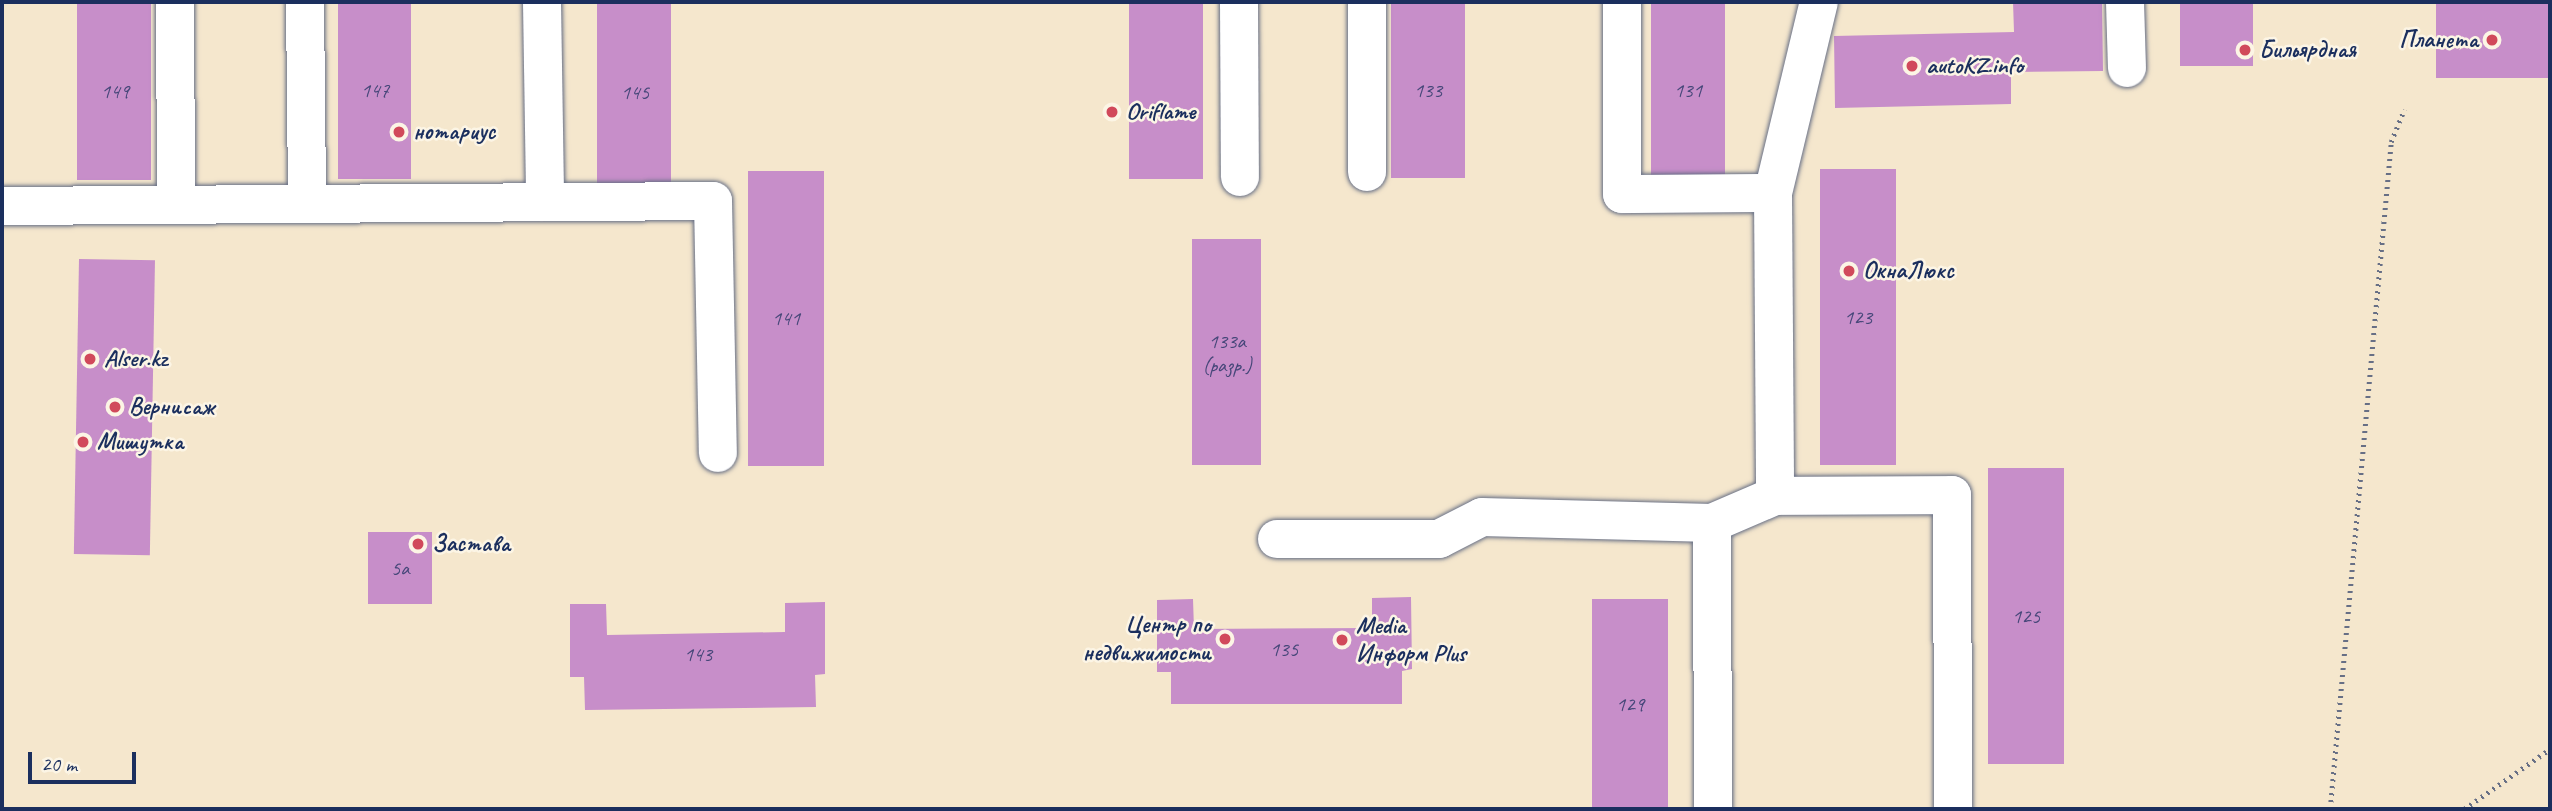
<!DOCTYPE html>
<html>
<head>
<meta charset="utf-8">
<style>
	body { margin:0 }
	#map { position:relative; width:2552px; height:811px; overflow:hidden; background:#f5e7cd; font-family:Caveat,sans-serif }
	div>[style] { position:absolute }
	.building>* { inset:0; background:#c78ec9; transform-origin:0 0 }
	.path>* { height:4.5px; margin-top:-2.25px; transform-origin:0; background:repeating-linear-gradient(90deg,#676f85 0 2px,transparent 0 7px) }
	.roads { filter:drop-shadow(0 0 2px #676f85) drop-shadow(0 0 2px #676f85) }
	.minor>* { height:38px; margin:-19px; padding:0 19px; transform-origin:19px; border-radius:19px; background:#fff }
	.dots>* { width:19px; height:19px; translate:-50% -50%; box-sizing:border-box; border:4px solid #fcf5e5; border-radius:50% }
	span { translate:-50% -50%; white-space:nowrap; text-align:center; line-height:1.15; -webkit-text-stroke:5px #fcf5e5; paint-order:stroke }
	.number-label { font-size:21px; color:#464779 }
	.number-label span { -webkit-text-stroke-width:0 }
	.poi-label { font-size:24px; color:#1b2f5e; font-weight:700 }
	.right { translate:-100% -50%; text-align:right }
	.left { translate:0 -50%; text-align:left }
	.frame { position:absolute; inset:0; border:4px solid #1b2f5e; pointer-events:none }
	.scale { position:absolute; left:28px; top:752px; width:108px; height:32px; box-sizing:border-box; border:4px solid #1b2f5e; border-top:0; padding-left:9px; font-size:21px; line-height:24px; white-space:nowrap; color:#1b2f5e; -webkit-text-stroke:5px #fcf5e5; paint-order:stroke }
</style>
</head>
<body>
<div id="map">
	<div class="building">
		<div style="left:77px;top:2px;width:74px;height:178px"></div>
		<div style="left:338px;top:2px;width:73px;height:177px"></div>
		<div style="left:597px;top:2px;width:74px;height:181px"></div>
		<div style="left:1129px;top:2px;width:74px;height:177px"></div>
		<div style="left:1391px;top:2px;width:74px;height:176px"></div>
		<div style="left:1651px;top:2px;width:74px;height:176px"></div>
		<div style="clip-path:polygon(2013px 2px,2102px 2px,2103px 71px,2011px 72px,2011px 104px,1835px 108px,1834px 36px,2014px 32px)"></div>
		<div style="left:2180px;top:2px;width:73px;height:64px"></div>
		<div style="left:2436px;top:2px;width:112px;height:76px"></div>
		<div style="left:1820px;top:169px;width:76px;height:296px"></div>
		<div style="left:748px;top:171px;width:76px;height:295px"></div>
		<div style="left:1261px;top:239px;width:226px;height:69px;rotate:90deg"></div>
		<div style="left:79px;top:259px;width:76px;height:295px;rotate:1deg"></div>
		<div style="left:1988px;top:468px;width:76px;height:296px"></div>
		<div style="left:368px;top:532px;width:64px;height:72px"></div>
		<div style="clip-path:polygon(1411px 597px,1412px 669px,1402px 671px,1402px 704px,1171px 704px,1171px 672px,1157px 672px,1157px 600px,1193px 599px,1194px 629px,1372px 628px,1372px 598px)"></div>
		<div style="left:1592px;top:599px;width:76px;height:210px"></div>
		<div style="clip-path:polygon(825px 602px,825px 674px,815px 675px,816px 707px,585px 710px,584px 677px,570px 677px,570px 604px,606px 604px,607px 635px,785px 632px,785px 603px)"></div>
	</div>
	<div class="path">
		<div style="left:2330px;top:809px;width:670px;rotate:-84.77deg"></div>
		<div style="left:2391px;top:142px;width:35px;rotate:-68deg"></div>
		<div style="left:2464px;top:809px;width:105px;rotate:-34.9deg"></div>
	</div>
	<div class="roads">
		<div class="minor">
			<div style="left:175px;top:2px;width:203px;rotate:89.7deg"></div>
			<div style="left:305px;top:2px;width:200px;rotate:89.4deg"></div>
			<div style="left:542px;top:2px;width:200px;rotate:89.1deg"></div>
			<div style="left:1239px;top:2px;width:175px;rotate:89.7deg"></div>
			<div style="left:1367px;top:2px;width:170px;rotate:90deg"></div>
			<div style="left:1622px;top:2px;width:192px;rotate:90deg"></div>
			<div style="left:1622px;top:194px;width:151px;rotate:-0.4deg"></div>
			<div style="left:1773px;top:193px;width:303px;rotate:89.6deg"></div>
			<div style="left:1775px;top:496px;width:177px;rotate:-0.3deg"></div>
			<div style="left:1952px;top:495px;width:314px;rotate:89.8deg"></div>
			<div style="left:2125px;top:2px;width:66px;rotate:88.3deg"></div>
			<div style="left:1773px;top:193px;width:196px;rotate:-76.5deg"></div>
			<div style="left:2px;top:206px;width:711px;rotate:-0.4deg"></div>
			<div style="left:713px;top:201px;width:252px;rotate:88.9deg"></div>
			<div style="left:1712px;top:523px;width:286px;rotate:89.8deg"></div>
			<div style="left:1277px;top:539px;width:162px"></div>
			<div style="left:1439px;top:539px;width:48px;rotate:-27.1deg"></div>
			<div style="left:1482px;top:517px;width:230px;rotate:1.5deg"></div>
			<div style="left:1712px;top:523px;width:69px;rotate:-23.2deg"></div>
		</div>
	</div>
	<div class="dots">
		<div style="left:2492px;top:40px;background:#d1495b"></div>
		<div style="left:2245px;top:50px;background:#d1495b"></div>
		<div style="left:1912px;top:66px;background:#d1495b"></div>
		<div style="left:1112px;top:112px;background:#d1495b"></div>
		<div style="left:399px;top:132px;background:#d1495b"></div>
		<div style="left:1849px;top:271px;background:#d1495b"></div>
		<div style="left:90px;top:359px;background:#d1495b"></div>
		<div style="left:115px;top:407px;background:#d1495b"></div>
		<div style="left:83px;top:442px;background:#d1495b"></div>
		<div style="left:418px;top:544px;background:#d1495b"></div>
		<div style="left:1225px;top:639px;background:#d1495b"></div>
		<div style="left:1342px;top:640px;background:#d1495b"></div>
	</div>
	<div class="number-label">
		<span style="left:375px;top:90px">147</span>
		<span style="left:1428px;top:90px">133</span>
		<span style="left:1688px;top:90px">131</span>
		<span style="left:115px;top:91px">149</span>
		<span style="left:635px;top:92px">145</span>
		<span style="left:1858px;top:317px">123</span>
		<span style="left:786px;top:318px">141</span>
		<span style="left:1227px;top:353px">133а<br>(разр.)</span>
		<span style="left:400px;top:568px">5а</span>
		<span style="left:2026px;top:616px">125</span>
		<span style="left:1284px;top:649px">135</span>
		<span style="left:698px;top:654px">143</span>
		<span style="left:1630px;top:704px">129</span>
	</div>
	<div class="poi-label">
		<span class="right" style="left:2478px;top:40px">Планета</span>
		<span class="left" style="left:2259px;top:50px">Бильярдная</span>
		<span class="left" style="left:1926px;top:66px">autoKZ.info</span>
		<span class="left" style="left:1126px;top:112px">Oriflame</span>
		<span class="left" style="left:413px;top:132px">нотариус</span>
		<span class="left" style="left:1863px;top:271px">ОкнаЛюкс</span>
		<span class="left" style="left:104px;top:359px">Alser.kz</span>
		<span class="left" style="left:129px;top:407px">Вернисаж</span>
		<span class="left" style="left:97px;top:442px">Мишутка</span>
		<span class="left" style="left:432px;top:544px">Застава</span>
		<span class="right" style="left:1211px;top:639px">Центр по<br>недвижимости</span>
		<span class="left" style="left:1356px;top:640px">Media<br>Информ Plus</span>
	</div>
	<div class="frame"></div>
	<div class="scale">20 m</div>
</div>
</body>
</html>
